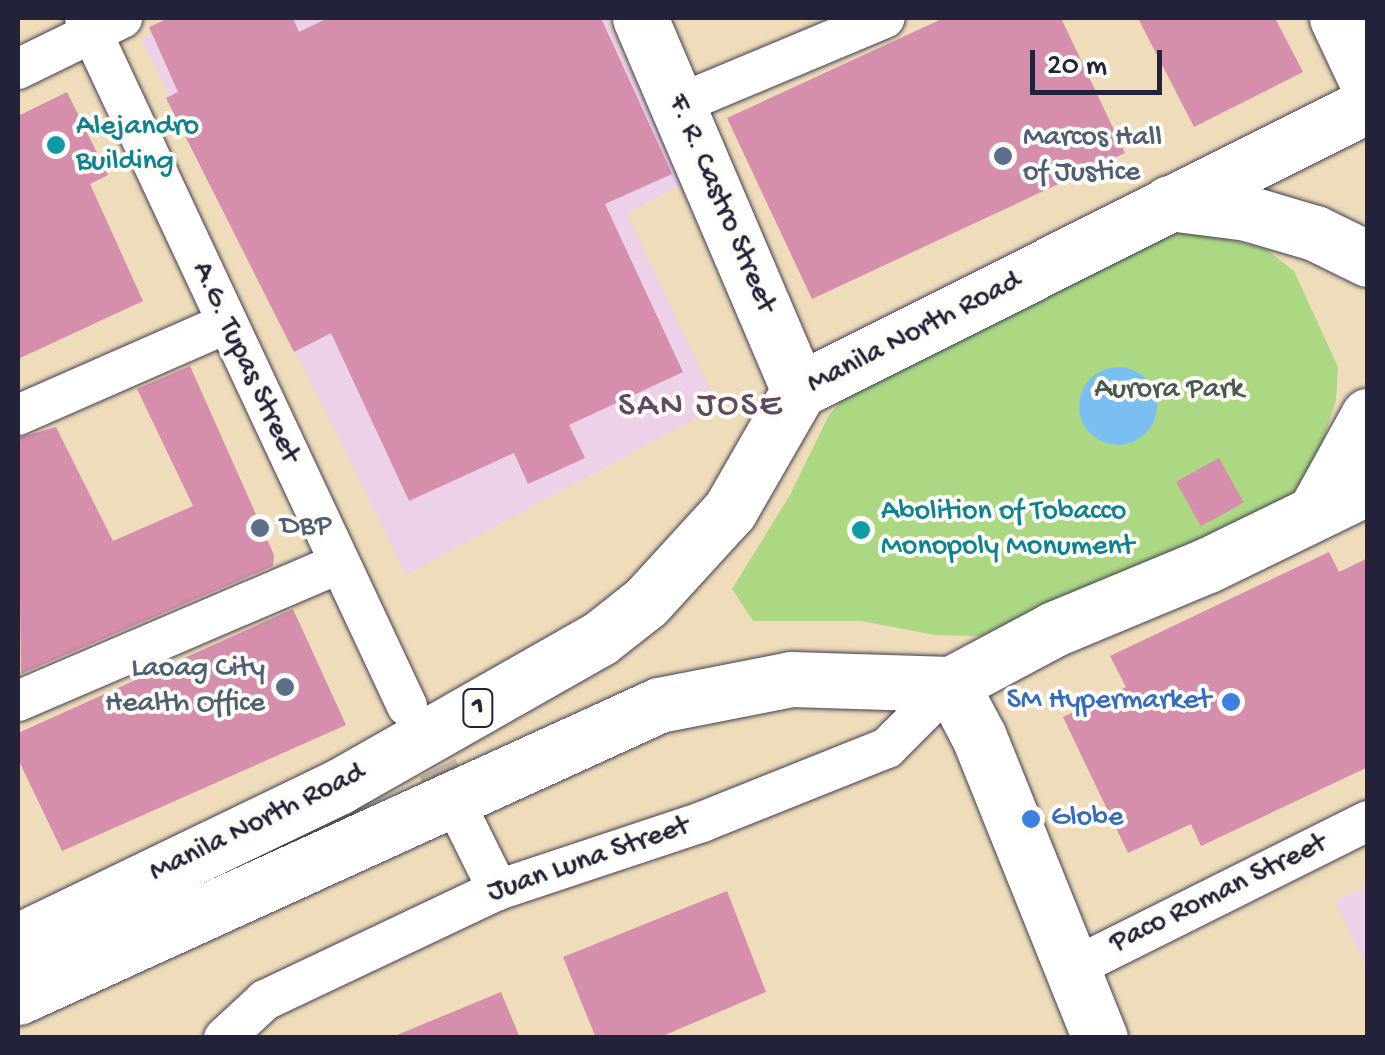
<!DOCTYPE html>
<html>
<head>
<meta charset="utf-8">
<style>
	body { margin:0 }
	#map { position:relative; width:1385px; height:1055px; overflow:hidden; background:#efdcbb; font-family:"Gochi Hand",sans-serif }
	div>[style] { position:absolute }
	.built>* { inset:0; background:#edd1e9 }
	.green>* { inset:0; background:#acd884 }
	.water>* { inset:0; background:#7bbff2 }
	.round { border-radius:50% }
	.building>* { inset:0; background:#d58eac; transform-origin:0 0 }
	.street-tunnel>* { height:40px; margin-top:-20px; transform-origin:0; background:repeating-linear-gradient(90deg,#c6b7a1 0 40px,transparent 0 60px) }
	.roads { filter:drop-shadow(0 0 2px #413e4e) drop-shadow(0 0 2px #413e4e) }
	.street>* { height:40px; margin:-20px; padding:0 20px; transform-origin:20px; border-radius:20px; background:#fff }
	.secondary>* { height:55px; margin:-27.5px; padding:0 27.5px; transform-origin:27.5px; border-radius:27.5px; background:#fff }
	.highway>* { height:55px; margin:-27.5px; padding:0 27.5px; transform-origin:27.5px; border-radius:27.5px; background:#fff }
	.dots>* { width:28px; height:28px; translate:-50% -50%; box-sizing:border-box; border:5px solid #fdfcf7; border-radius:50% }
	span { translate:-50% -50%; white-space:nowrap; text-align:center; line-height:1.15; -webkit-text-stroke:8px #fdfcf7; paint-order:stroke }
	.shield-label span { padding:2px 8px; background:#fdfcf7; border:2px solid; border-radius:8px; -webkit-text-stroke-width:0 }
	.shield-label { font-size:28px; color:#22223b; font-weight:700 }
	.culture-label { font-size:30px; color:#0d838f }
	.left { translate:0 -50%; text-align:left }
	.service-label { font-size:30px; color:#4e5e75 }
	.right { translate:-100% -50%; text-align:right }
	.street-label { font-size:30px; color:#22223b }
	.park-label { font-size:30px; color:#4b5951 }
	.shop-label { font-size:30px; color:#366cbe }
	.quarter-label { font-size:35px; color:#614863; letter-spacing:2.5px }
	.frame { position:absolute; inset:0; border:20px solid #22223b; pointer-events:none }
	.scale { position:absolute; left:1030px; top:50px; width:132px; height:45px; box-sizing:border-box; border:5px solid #22223b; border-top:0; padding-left:12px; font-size:30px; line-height:35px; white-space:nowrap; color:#22223b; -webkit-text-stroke:8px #fdfcf7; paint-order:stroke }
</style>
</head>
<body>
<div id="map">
	<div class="built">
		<div style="clip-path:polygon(186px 18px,606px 18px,683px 183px,627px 214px,718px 406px,406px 575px,141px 38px)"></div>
		<div style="clip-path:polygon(1367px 886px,1367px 969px,1335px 901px)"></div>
	</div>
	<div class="green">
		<div style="clip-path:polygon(1171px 225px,1266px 249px,1294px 271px,1338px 367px,1336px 401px,1311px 475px,1281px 504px,980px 636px,935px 635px,861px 621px,753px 621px,732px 589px,790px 495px,829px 415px,859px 380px)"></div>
	</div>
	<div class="water">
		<div class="round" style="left:1079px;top:367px;width:78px;height:78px"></div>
	</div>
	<div class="building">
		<div style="clip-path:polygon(169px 18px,293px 18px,299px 32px,328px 18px,601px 18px,672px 174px,605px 204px,683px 372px,569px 425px,585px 458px,528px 484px,514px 453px,409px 501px,331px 333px,294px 352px,166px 98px,178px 92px,149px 27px)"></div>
		<div style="clip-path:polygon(944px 18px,1061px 18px,1125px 153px,812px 299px,727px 118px)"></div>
		<div style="clip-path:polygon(1138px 18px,1275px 18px,1303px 72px,1194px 127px)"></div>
		<div style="clip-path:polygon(67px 92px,108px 175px,90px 184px,143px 301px,18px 359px,18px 116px)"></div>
		<div style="clip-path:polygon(190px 366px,274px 555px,273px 566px,21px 674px,18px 438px,56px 427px,113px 541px,193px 506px,137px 389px)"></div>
		<div style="left:1219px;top:458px;width:51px;height:49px;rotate:61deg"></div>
		<div style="clip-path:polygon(1329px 552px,1339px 572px,1368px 558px,1368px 767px,1201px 846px,1191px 824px,1128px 853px,1063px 717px,1126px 687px,1110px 656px)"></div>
		<div style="clip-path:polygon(293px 609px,346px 725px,62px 851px,18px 759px,18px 733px)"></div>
		<div style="clip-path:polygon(727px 891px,766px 992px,658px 1038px,596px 1038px,563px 957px)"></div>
		<div style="clip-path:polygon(501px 992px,520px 1038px,392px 1038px,392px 1037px)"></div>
	</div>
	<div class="street-tunnel">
		<div style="left:411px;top:714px;width:102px;rotate:63.7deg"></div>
	</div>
	<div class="roads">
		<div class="street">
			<div style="left:85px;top:18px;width:760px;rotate:64.92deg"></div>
			<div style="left:18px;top:69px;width:116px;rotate:-26.1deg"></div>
			<div style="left:677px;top:105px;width:225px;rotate:-22.7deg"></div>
			<div style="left:18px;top:415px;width:226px;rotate:-23.7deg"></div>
			<div style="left:18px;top:701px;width:347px;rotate:-23.2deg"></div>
			<div style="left:456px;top:805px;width:95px;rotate:63.7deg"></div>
			<div style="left:1071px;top:969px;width:332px;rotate:-26.5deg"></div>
			<div style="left:224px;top:1038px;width:56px;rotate:-42.8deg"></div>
			<div style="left:265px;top:1000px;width:258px;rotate:-25.3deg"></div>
			<div style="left:498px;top:890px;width:215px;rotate:-18.4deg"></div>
			<div style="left:702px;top:822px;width:199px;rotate:-21.8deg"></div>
			<div style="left:887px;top:748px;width:91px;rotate:-45deg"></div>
		</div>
		<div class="secondary">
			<div style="left:640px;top:18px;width:405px;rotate:66.9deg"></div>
			<div style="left:1337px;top:18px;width:73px;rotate:64.8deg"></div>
			<div style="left:951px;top:684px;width:60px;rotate:62.2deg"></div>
			<div style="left:979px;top:737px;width:324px;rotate:68.1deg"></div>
		</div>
		<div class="highway">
			<div style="left:1169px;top:203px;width:79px;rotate:7.3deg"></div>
			<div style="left:1247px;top:213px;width:71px;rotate:16.4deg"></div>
			<div style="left:1315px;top:233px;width:59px;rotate:26.1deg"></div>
			<div style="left:1315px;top:512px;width:110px;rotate:-61.1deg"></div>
			<div style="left:18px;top:941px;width:355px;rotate:-25.7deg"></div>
			<div style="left:338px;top:787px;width:300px;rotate:-29.6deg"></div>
			<div style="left:599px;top:639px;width:60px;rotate:-38.2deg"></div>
			<div style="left:646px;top:602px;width:125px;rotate:-47.6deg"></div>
			<div style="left:730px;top:510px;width:138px;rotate:-60.1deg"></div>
			<div style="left:799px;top:390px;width:636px;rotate:-26.61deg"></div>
			<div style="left:18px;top:997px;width:704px;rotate:-24.49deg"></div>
			<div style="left:659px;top:705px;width:135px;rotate:-11.1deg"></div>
			<div style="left:791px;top:679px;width:160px;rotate:1.8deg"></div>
			<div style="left:951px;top:684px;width:117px;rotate:-28.1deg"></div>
			<div style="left:1054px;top:629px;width:167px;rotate:-22.6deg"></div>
			<div style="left:1208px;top:565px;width:178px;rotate:-26deg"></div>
		</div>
	</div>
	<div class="dots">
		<div style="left:56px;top:145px;background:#0f9aa8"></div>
		<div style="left:1003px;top:156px;background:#5c6f8a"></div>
		<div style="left:260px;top:528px;background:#5c6f8a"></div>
		<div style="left:861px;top:530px;background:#0f9aa8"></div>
		<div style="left:285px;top:687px;background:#5c6f8a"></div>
		<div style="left:1231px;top:702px;background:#3f7fe0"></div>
		<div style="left:1031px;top:819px;background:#3f7fe0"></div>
	</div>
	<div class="shield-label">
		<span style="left:478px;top:708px">1</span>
	</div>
	<div class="culture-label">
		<span class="left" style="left:76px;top:145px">Alejandro<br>Building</span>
		<span class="left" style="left:881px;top:530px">Abolition of Tobacco<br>Monopoly Monument</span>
	</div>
	<div class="service-label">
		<span class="left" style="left:1023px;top:156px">Marcos Hall<br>of Justice</span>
		<span class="left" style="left:280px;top:528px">DBP</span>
		<span class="right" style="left:265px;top:687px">Laoag City<br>Health Office</span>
	</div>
	<div class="street-label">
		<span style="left:720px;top:204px;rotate:67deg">F. R. Castro Street</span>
		<span style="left:915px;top:334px;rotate:-27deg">Manila North Road</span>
		<span style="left:244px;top:363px;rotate:65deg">A.G. Tupas Street</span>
		<span style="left:258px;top:824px;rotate:-26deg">Manila North Road</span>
		<span style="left:589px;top:861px;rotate:-19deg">Juan Luna Street</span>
		<span style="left:1219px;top:895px;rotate:-26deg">Paco Roman Street</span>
	</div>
	<div class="park-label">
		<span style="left:1169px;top:391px">Aurora Park</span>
	</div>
	<div class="shop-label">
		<span class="right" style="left:1211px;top:702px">SM Hypermarket</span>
		<span class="left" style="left:1051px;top:819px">Globe</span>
	</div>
	<div class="quarter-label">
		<span style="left:701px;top:407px">SAN JOSE</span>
	</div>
	<div class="frame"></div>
	<div class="scale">20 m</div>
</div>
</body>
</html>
